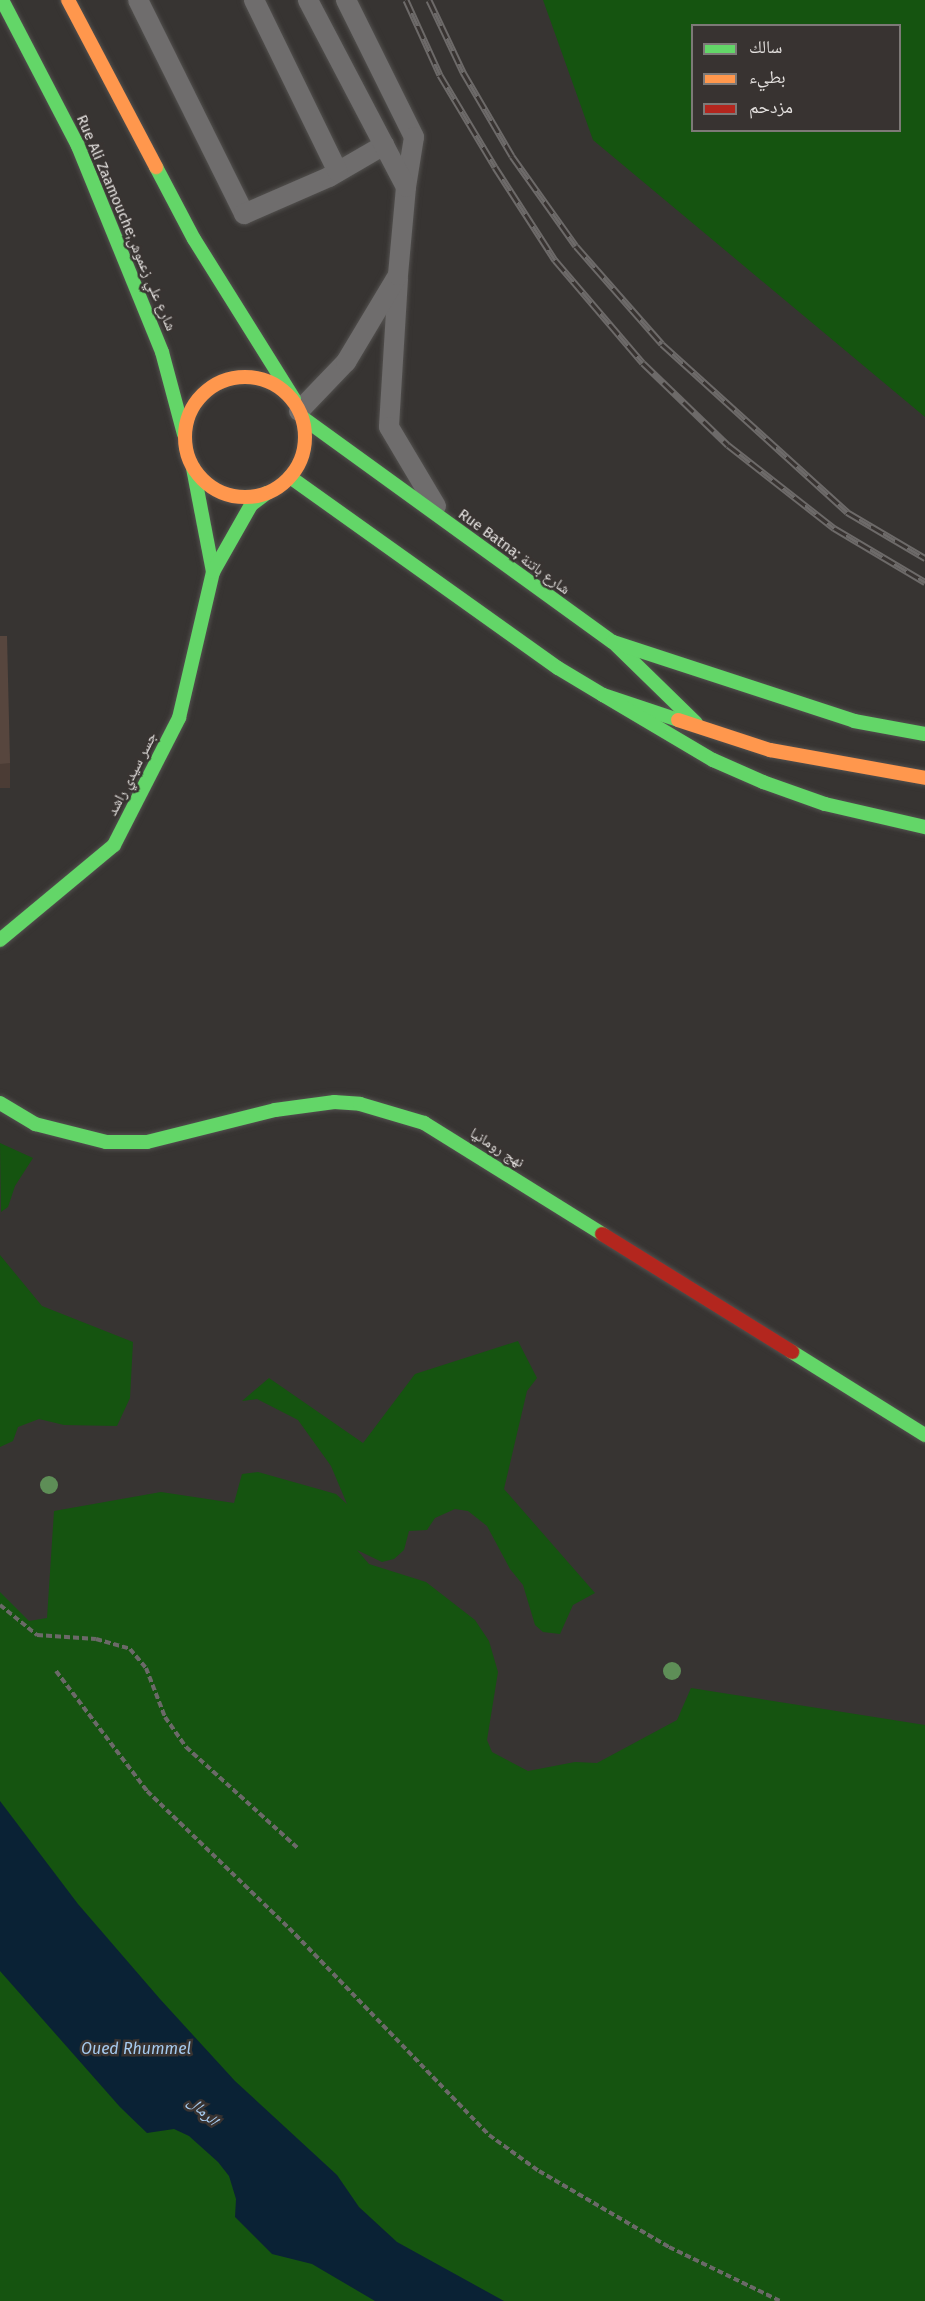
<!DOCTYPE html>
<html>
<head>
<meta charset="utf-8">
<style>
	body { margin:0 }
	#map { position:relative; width:925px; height:2301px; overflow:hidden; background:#373432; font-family:"Fira Sans","Noto Naskh Arabic",sans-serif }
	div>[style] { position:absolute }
	.green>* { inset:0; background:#155410 }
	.water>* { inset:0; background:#0a2235 }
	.path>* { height:4px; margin-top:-2px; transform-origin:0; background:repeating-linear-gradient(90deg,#6b6968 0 6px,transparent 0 9px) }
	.roads { filter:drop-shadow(0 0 2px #52504e) drop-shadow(0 0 2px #52504e) }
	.lane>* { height:20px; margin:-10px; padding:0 10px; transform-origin:10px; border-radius:10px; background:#6f6d6d }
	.fast>* { height:14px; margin:-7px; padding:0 7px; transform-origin:7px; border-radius:7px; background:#63d668 }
	.slow>* { height:14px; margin:-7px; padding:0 7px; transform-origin:7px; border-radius:7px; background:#ff974d }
	.slow>.ring { margin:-7px; padding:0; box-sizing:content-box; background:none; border:14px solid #ff974d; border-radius:50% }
	.jam>* { height:14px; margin:-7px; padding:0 7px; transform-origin:7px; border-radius:7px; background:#b3261e }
	.rail>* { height:7px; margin-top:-3.5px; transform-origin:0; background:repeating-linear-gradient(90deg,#383331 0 14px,#6d6a69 0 28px); box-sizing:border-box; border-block:2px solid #6d6a69 }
	.trees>* { width:18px; height:18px; margin:-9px; border-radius:50%; background:#5e8e57 }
	.wall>* { inset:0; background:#4b3c35 }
	.building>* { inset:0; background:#57463e }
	span { translate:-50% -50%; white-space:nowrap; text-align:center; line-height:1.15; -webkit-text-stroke:5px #383331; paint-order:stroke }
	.street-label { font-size:15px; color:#e4e1df }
	.water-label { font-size:16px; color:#a6cbef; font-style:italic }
	.legend { position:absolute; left:691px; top:24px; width:210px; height:108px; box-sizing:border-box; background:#383331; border:2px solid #7d7977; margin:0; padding:8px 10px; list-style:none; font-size:18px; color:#e4e1df }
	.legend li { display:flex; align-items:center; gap:12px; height:30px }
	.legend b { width:30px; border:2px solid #7d7977 }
</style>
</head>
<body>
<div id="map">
	<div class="green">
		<div style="clip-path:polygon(evenodd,543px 0,925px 0,925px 417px,593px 140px,543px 0,692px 26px,900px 26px,900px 130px,692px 130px,692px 26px)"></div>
		<div style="clip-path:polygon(0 1143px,33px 1158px,15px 1186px,8px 1207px,1px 1212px)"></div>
		<div style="clip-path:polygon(0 1255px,42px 1306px,133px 1342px,130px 1398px,117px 1426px,64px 1425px,39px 1419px,18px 1427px,13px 1441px,0 1447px)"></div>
		<div style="clip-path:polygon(518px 1341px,537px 1378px,527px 1391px,504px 1489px,595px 1593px,573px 1605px,560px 1634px,543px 1632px,535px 1625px,523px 1585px,510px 1569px,487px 1526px,468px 1511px,455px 1509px,435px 1518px,427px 1530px,409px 1531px,404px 1550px,394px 1559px,382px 1562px,357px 1550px,369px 1564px,426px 1582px,475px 1620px,489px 1641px,498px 1672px,487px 1740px,492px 1752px,528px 1771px,575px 1762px,597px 1763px,677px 1720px,691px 1688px,925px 1725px,925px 2301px,0 2301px,0 1592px,29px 1621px,47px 1618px,54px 1511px,161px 1492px,234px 1503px,242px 1474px,258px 1472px,336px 1494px,347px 1504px,331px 1466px,298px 1420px,257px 1399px,242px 1401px,269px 1378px,363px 1443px,415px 1374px)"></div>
	</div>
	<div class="water">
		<div style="clip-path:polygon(0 1801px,78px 1904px,160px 1999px,235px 2081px,337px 2175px,359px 2207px,397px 2242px,504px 2301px,375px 2301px,312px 2264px,272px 2254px,235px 2217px,236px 2199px,229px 2176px,218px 2162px,189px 2136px,174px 2129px,147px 2133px,120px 2107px,0 1971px)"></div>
	</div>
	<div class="path">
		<div style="left:0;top:1605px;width:48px;rotate:39deg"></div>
		<div style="left:37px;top:1635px;width:59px;rotate:3.9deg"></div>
		<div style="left:96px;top:1639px;width:35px;rotate:16deg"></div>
		<div style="left:130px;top:1649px;width:25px;rotate:50deg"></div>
		<div style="left:146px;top:1668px;width:53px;rotate:68.8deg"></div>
		<div style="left:165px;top:1717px;width:37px;rotate:55deg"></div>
		<div style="left:186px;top:1747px;width:152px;rotate:42.1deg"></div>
		<div style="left:56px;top:1671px;width:151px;rotate:52.8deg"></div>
		<div style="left:147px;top:1791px;width:197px;rotate:44deg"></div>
		<div style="left:289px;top:1928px;width:288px;rotate:46deg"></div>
		<div style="left:489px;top:2135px;width:62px;rotate:35.8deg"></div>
		<div style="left:539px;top:2171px;width:151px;rotate:30.3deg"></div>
		<div style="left:669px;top:2247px;width:123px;rotate:25.9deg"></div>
	</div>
	<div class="roads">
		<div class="lane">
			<div style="left:138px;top:0;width:239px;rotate:63.6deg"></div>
			<div style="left:244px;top:214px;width:93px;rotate:-23.5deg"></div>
			<div style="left:329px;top:177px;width:64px;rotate:-30.2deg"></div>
			<div style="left:254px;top:0;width:191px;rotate:64deg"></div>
			<div style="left:346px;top:0;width:153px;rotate:63.6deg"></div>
			<div style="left:414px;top:137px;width:51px;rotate:99.1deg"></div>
			<div style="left:398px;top:279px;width:148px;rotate:93.5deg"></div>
			<div style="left:389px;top:427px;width:92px;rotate:59.3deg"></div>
			<div style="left:299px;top:411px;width:68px;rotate:-46.2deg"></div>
			<div style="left:346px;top:362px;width:101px;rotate:-59.1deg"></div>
			<div style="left:398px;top:275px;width:88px;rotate:-84.8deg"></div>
			<div style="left:406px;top:187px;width:211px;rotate:-117.7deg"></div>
		</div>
		<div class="fast">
			<div style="left:2px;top:0;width:165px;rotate:62.5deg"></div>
			<div style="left:78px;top:146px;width:222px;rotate:67.8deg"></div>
			<div style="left:162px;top:352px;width:85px;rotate:75deg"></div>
			<div style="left:156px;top:167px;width:81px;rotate:62.2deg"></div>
			<div style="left:194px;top:239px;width:189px;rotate:58deg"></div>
			<div style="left:303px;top:418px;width:382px;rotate:35.9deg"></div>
			<div style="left:613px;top:642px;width:116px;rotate:44.3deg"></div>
			<div style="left:193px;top:468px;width:106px;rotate:79.1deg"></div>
			<div style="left:290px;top:477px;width:329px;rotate:35.5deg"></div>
			<div style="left:558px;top:668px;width:52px;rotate:31deg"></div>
			<div style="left:603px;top:695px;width:79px;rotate:18.4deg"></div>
			<div style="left:613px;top:642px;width:254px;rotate:18.1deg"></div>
			<div style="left:854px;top:721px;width:72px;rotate:10.4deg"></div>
			<div style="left:603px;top:695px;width:128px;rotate:30.6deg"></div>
			<div style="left:713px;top:760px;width:55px;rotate:23.7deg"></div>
			<div style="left:763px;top:782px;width:66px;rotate:19.5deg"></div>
			<div style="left:825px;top:804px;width:103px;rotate:13deg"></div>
			<div style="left:0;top:940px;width:148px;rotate:-39.8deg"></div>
			<div style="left:114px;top:845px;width:143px;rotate:-62.9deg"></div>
			<div style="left:179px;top:718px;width:150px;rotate:-76.9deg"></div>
			<div style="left:213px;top:572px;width:77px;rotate:-60.4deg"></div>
			<div style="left:251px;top:505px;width:20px;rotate:-37deg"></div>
			<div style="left:0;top:1103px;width:41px;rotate:31deg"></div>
			<div style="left:35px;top:1124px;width:73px;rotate:14.2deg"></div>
			<div style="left:106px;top:1142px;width:41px"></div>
			<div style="left:147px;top:1142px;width:132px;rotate:-14deg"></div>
			<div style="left:275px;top:1110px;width:60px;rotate:-7.7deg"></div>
			<div style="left:334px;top:1102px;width:26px;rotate:4deg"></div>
			<div style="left:360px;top:1104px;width:67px;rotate:16.5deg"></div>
			<div style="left:424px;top:1123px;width:210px;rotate:31.9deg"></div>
			<div style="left:792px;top:1352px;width:157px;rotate:32deg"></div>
		</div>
		<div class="slow">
			<div style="left:68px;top:0;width:189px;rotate:62.2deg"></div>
			<div class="ring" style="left:185px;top:377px;width:106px;height:106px"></div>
			<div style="left:678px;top:720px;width:97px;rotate:18.1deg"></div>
			<div style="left:770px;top:750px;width:158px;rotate:10.2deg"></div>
		</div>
		<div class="jam">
			<div style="left:602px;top:1234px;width:224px;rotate:31.8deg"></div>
		</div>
	</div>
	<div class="rail">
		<div style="left:406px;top:0;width:82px;rotate:65.6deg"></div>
		<div style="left:440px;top:75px;width:107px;rotate:59.1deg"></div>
		<div style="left:495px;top:167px;width:111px;rotate:57.2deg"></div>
		<div style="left:555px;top:260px;width:135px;rotate:49.5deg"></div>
		<div style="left:643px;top:363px;width:118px;rotate:44deg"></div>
		<div style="left:728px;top:445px;width:135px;rotate:38.1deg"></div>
		<div style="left:834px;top:528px;width:106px;rotate:30.7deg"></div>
		<div style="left:429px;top:0;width:80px;rotate:64.7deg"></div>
		<div style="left:463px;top:72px;width:97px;rotate:59.7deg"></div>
		<div style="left:512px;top:156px;width:110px;rotate:54.6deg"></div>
		<div style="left:576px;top:246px;width:130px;rotate:48.7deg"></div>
		<div style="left:662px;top:344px;width:250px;rotate:42.2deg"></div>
		<div style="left:847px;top:512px;width:91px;rotate:30.5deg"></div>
	</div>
	<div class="trees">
		<div style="left:49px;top:1485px"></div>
		<div style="left:672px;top:1671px"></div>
	</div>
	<div class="wall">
		<div style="clip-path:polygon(0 636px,10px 763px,10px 788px,0 788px)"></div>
	</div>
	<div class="building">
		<div style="clip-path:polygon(0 636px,7px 636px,10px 763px,0 764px)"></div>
	</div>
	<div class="street-label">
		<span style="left:126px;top:223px;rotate:67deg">Rue Ali Zaamouche;شارع علي زعموش</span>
		<span style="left:514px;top:552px;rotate:36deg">Rue Batna; شارع باتنة</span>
		<span style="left:132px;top:774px;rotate:-63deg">جسر سيدي راشد</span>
		<span style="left:497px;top:1148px;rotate:32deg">نهج رومانيا</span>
	</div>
	<div class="water-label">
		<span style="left:136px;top:2049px">Oued Rhummel</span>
		<span style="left:203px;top:2111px;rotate:43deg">الرمال</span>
	</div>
	<ul class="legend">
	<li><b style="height:8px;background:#63d668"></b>سالك</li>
	<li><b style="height:8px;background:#ff974d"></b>بطيء</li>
	<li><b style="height:8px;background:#b3261e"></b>مزدحم</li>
	</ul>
</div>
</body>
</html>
